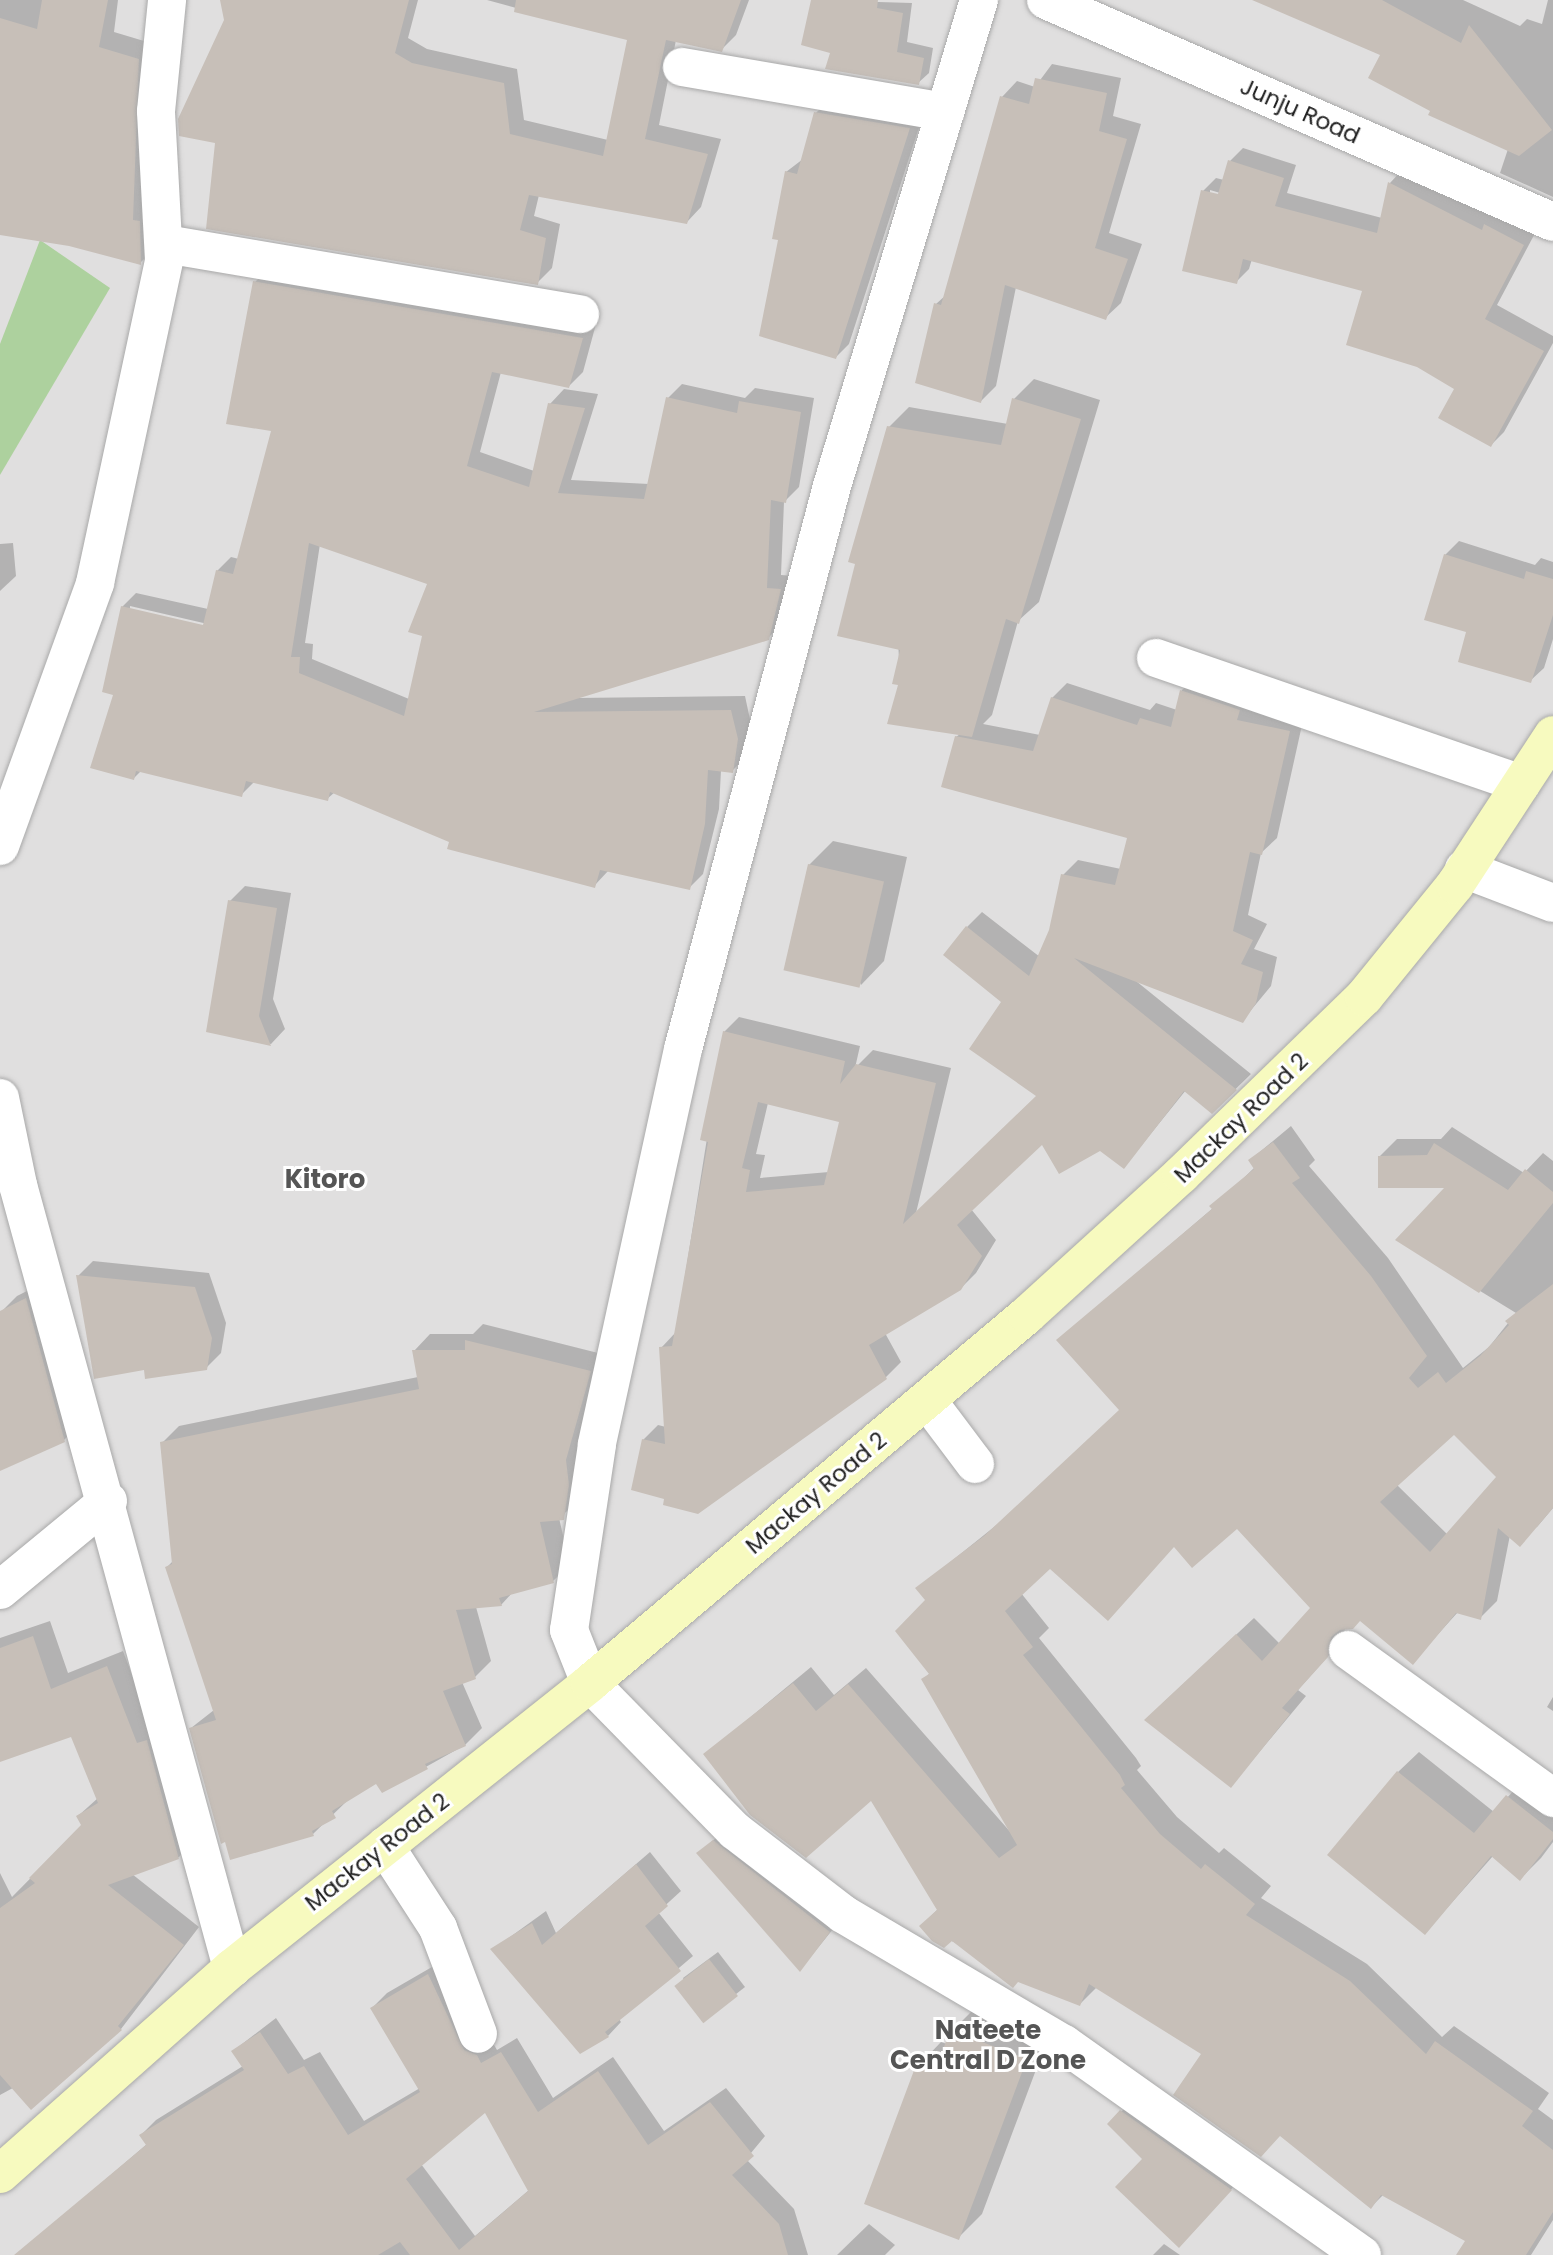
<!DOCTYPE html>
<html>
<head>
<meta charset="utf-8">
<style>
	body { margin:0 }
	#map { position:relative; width:1553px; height:2255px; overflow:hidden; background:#f2efe9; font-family:Poppins,sans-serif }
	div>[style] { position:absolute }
	.residential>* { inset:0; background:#e0dfdf; transform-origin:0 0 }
	.forest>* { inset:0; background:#add19e }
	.shadow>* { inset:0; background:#0003 }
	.building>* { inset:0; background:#c7bfb8; transform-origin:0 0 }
	.roads { filter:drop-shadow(0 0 2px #a9a9a9) drop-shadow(0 0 2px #a9a9a9) }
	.street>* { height:38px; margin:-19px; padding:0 19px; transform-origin:19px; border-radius:19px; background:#fff }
	.secondary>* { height:38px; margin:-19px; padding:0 19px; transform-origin:19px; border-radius:19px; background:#f7fabf }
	span { translate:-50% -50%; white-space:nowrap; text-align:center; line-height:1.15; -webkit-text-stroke:6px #fff; paint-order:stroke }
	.street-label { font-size:23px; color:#222 }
	.quarter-label { font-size:26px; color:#555; font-weight:700 }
</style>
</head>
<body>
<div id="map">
	<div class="residential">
		<div style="left:0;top:0;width:1553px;height:2255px"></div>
	</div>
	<div class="forest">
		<div style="clip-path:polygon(40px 240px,110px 288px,0 475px,0 344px)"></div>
	</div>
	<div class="shadow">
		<div style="clip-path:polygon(0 0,118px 0,114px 32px,154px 44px,155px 248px,140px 263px,69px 244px,0 234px)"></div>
		<div style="clip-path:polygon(222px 0,418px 0,408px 38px,427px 49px,517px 69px,524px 120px,608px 140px,629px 39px,487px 0,749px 0,736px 35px,721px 50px,676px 40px,659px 125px,721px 139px,701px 207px,687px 222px,539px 195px,534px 216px,560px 224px,552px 268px,537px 283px,217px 141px,226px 20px)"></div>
		<div style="clip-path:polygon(812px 0,912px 3px,907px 42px,933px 48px,929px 73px,918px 83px,832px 52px)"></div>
		<div style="clip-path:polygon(1254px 0,1463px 0,1520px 26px,1527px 19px,1542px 24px,1548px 0,1553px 0,1553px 197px,1500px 173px,1508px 149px,1432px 111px,1383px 54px)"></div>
		<div style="clip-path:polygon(1052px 64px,1121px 78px,1113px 116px,1141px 124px,1109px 233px,1142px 244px,1121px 303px,1105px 318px,1016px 287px,996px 386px,981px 401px,936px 304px,946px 295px,1002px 97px,1017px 81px,1035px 87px)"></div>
		<div style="clip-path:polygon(829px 99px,923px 115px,849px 344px,836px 357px,780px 239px,786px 172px,803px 159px,816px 113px)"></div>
		<div style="clip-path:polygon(evenodd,1243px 148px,1296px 165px,1287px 193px,1382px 218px,1390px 183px,1402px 170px,1541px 222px,1497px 305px,1553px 336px,1553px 343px,1504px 432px,1491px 445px,1456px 389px,1364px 290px,1252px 259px,1249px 269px,1236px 282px,1203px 191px,1216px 178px,1224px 180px,1230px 161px,1243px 148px,1210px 190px,1227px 195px,1210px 194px,1210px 190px)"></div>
		<div style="clip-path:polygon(evenodd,269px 268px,596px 324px,583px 372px,569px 386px,501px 372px,480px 452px,534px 471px,550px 404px,564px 389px,598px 394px,571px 480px,649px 484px,668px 398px,682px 384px,745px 398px,755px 388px,814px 398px,799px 487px,784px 502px,781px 575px,794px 576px,782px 624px,768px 638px,576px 698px,745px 696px,751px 724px,746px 757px,732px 771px,721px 770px,719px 809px,703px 874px,689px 888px,609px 870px,594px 886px,451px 841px,335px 792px,327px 799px,255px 781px,241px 795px,141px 771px,133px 779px,115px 693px,122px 607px,136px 593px,208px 609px,217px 571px,231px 557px,239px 559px,273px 429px,255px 282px,269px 268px,320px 544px,430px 583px,424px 635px,409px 699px,312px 659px,313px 644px,305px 643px,320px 544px,269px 268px,130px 606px,212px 625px,211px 628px,130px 610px,130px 606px)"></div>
		<div style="clip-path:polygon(evenodd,1034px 379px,1100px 400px,1039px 602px,1018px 621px,992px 715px,983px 724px,1040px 735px,1052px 698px,1067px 683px,1150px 710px,1156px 703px,1177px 710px,1182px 690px,1197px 675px,1304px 716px,1277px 838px,1261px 853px,1248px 915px,1267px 924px,1254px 949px,1277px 957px,1271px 986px,1242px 1021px,1136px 981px,1251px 1074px,1212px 1112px,1186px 1090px,1124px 1167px,1100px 1149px,1042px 1142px,971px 1209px,996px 1240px,976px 1273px,960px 1289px,885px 1333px,901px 1362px,886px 1377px,667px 1497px,643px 1440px,658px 1425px,666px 1427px,661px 1348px,676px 1332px,724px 1032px,739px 1017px,860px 1046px,855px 1068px,873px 1050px,951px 1068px,916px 1213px,1038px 1095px,1004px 1002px,967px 927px,982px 912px,1040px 957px,1051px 931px,1063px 875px,1078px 860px,1121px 869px,1129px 836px,956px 737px,960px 734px,900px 684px,889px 427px,909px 407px,1008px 424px,1014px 399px,1034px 379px,768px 1103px,841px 1121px,829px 1172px,760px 1178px,765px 1155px,756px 1154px,768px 1103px)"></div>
		<div style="clip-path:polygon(1459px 541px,1535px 565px,1541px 558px,1553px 562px,1553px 639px,1544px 668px,1530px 681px,1469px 631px,1445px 555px)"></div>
		<div style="clip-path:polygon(13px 543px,16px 576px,0 591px,0 544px)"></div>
		<div style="clip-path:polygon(833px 841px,907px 857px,884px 961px,861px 985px,809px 865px)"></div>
		<div style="clip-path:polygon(245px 886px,291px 893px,273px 999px,285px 1029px,271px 1044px,208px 1030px,230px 901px)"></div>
		<div style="clip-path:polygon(evenodd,1291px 1126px,1315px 1160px,1309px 1166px,1388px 1258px,1463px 1368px,1489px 1347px,1516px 1313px,1397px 1240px,1448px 1187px,1380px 1156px,1397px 1139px,1441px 1139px,1452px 1127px,1524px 1173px,1543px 1153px,1553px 1161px,1553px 1508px,1537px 1527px,1510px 1535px,1497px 1601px,1480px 1618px,1458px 1612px,1413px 1662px,1360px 1619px,1345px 1628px,1344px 1638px,1298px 1690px,1306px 1696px,1231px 1786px,1163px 1703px,1254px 1618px,1280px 1644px,1312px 1608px,1237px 1526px,1175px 1546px,1050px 1567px,1021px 1593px,1049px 1628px,1039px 1638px,1136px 1758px,1141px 1766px,1137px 1770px,1177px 1817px,1219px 1853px,1224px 1848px,1271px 1886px,1261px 1898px,1367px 1964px,1442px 2037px,1454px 2026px,1549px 2093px,1538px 2109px,1553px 2120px,1553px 2220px,1531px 2255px,1458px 2255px,1467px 2240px,1383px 2195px,1371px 2207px,1204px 2054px,1097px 1987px,1080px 2004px,921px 1926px,938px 1909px,871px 1799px,706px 1754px,811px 1667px,834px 1695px,866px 1668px,1013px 1835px,923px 1680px,930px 1673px,927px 1600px,918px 1588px,1004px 1519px,1121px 1410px,1059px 1340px,1213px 1208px,1255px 1167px,1250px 1160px,1291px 1126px,1454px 1433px,1499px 1477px,1448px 1535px,1397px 1485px,1454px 1433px)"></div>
		<div style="clip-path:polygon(93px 1261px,209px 1273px,226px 1323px,221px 1353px,206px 1368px,145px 1368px,78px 1276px)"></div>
		<div style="clip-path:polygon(43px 1283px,81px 1423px,64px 1440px,0 1467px,1px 1312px,17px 1296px)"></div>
		<div style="clip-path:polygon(483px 1324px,606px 1355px,579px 1501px,559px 1518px,570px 1565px,553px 1581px,513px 1592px,501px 1605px,476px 1607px,491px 1661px,475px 1677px,462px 1682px,482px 1728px,465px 1745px,383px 1791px,377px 1782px,350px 1798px,313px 1834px,191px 1728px,214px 1710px,167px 1567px,173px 1561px,162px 1443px,179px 1426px,418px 1377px,414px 1351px,430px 1334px,473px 1334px)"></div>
		<div style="clip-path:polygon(50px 1621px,68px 1673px,123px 1651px,195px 1841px,179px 1857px,132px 1874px,199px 1927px,121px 2029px,0 2095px,0 1873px,12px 1897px,83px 1825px,78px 1816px,98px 1798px,72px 1735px,0 1760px,0 1638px)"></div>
		<div style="clip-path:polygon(1553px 1697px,1553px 1711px,1547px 1707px)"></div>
		<div style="clip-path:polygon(1419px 1752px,1494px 1812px,1528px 1775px,1553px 1795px,1553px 1842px,1541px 1858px,1520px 1879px,1493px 1856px,1425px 1933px,1398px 1772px)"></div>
		<div style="clip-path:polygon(728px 1828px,842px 1918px,800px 1970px,698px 1853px)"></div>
		<div style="clip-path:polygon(650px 1852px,681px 1891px,658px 1912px,693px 1956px,619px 2019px,621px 2022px,608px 2036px,492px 1950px,546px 1911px,556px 1933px)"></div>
		<div style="clip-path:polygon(718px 1952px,745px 1987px,702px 2021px,683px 1978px)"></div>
		<div style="clip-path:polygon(evenodd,444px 1960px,497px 2050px,517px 2038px,553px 2098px,613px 2057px,664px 2131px,726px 2088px,765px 2136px,746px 2159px,794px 2209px,808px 2255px,43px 2255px,36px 2239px,147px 2144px,141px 2135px,156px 2120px,243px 2066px,233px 2051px,276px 2018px,304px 2060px,320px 2052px,364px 2121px,420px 2088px,372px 2008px,387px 1993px,444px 1960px,485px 2110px,529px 2190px,475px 2236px,421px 2164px,485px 2110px)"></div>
		<div style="clip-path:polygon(975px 2008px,1049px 2035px,982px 2214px,958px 2238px,867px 2203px,918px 2066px,941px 2042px,947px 2044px,952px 2031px)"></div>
		<div style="clip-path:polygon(1135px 2098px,1244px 2175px,1192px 2233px,1121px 2112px)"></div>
		<div style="clip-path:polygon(869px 2224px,895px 2245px,885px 2255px,837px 2255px)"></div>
		<div style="clip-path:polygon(1164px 2244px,1180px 2255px,1153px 2255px)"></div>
	</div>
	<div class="building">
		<div style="clip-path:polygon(42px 0,108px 0,99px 47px,139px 59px,133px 220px,140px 221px,141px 265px,69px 246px,0 235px,0 18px,37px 29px)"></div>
		<div style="clip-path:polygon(220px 0,409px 0,395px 53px,412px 63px,504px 83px,510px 134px,603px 156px,627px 40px,514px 12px,516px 0,741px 0,722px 52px,666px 40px,645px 139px,708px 154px,687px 224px,529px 195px,520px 230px,546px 238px,538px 285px,206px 229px,215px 143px,179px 136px,178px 119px,224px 20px)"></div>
		<div style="clip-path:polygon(811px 0,878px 0,877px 8px,903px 13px,897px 52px,924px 58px,919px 85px,825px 69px,830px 53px,801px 45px)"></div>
		<div style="clip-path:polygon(1252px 0,1382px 0,1461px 43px,1469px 25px,1552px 130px,1519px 156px,1428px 115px,1430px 111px,1368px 78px,1380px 55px)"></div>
		<div style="clip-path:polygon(1035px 78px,1107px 93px,1099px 131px,1127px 139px,1095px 248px,1128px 259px,1106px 320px,1005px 285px,981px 403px,915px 383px,934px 303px,941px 305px,1000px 96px,1029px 104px)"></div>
		<div style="clip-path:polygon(814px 112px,910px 128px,836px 359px,759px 336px,778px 240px,772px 239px,785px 171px,797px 174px)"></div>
		<div style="clip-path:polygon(1228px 160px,1284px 178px,1275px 206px,1377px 233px,1388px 182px,1482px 230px,1484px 224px,1524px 245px,1485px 319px,1544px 351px,1491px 447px,1438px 418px,1454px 389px,1417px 367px,1346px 345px,1362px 291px,1243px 259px,1237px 284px,1182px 271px,1201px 190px,1218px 194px)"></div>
		<div style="clip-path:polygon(evenodd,253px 281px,583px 338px,569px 388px,492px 372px,467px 466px,529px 487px,548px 403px,585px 408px,558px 493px,644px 499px,666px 397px,737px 413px,739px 401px,801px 412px,786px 503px,771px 500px,767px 588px,781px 589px,769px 640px,534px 712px,731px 710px,738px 739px,733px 773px,708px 770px,705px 824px,690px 890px,600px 870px,595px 888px,447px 849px,449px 842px,330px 792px,328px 801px,246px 781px,242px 797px,136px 771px,134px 780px,90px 768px,113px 695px,102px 692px,121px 606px,203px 625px,216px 570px,233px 574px,271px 431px,226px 424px,253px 281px,309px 543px,427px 584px,408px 632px,422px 636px,404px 716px,299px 673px,300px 657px,291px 657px,309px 543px)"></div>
		<div style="clip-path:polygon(1012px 398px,1081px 419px,1019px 624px,1006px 619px,972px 737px,887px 724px,898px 685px,892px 684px,900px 650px,837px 636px,855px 564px,848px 562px,887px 426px,1001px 445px)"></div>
		<div style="clip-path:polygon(1444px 554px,1524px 579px,1526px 571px,1553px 579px,1553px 615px,1531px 683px,1458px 662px,1466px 632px,1424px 620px)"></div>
		<div style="clip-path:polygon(evenodd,1180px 690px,1240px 710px,1237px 720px,1290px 731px,1262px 855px,1250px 852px,1233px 931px,1253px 940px,1241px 964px,1263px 972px,1256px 1003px,1243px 1023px,1074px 958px,1237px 1090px,1212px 1114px,1184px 1091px,1124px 1169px,1100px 1151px,1059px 1174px,1042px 1145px,957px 1225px,982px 1256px,961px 1290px,869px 1345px,887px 1379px,698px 1514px,663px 1505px,664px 1499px,631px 1490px,642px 1439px,665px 1444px,659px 1347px,672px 1346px,708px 1142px,700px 1140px,723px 1031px,845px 1061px,840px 1084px,856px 1064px,936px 1083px,903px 1224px,1036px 1096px,969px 1049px,1001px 1002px,943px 955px,966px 926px,1029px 976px,1049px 930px,1061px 874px,1115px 885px,1127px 838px,941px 787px,955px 736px,1033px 751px,1051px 697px,1137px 725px,1140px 718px,1171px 727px,1180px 690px,758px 1102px,839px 1122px,824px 1185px,746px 1192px,750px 1170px,742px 1168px,758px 1102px)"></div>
		<div style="left:808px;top:864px;width:78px;height:109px;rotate:13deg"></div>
		<div style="clip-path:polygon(228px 900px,277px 908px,259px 1016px,271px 1046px,206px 1032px)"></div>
		<div style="clip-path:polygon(evenodd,1273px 1142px,1300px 1178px,1292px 1183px,1371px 1276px,1427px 1356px,1409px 1378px,1418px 1388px,1438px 1372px,1446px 1383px,1480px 1356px,1509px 1325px,1505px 1321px,1553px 1284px,1553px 1508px,1520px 1547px,1498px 1528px,1481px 1620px,1456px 1613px,1413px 1665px,1360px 1621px,1353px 1629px,1340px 1630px,1331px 1637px,1328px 1657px,1282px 1708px,1290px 1714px,1231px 1788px,1144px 1720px,1236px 1634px,1262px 1661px,1310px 1608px,1237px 1529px,1192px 1568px,1174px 1547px,1108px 1621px,1050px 1569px,1005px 1611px,1033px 1647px,1023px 1655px,1120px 1775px,1125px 1785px,1121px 1788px,1160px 1834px,1201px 1869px,1205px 1864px,1255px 1904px,1246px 1915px,1350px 1981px,1426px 2054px,1435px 2041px,1533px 2111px,1522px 2126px,1553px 2150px,1553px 2212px,1526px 2255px,1456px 2255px,1465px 2241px,1381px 2195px,1371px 2209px,1280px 2136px,1261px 2157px,1173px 2095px,1201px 2054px,1089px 1984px,1080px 2006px,1018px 1982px,1013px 1988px,952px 1941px,944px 1948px,932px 1941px,919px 1926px,937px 1910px,871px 1801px,806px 1858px,750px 1815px,703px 1754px,793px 1683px,816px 1711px,848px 1684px,999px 1858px,1017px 1845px,921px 1679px,929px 1674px,895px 1631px,925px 1600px,915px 1588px,984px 1536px,1119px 1410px,1056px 1340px,1212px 1209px,1209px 1206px,1254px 1169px,1248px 1160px,1273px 1142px,1454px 1435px,1496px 1477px,1430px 1552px,1380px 1502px,1454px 1435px)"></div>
		<div style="clip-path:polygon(1434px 1143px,1508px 1190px,1525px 1169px,1553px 1192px,1553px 1203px,1479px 1293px,1395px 1240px,1444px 1188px,1378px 1188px,1378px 1156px,1427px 1155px)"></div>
		<div style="clip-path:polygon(76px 1275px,195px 1287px,212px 1338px,207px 1370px,145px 1379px,144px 1370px,94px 1379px)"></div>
		<div style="clip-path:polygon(26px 1298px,65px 1442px,0 1471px,0 1311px)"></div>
		<div style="clip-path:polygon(465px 1340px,591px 1371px,566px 1460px,569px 1485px,564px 1520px,540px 1522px,554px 1583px,499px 1598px,502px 1606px,456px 1610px,476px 1679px,443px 1691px,466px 1746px,425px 1764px,428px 1769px,382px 1793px,376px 1784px,332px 1811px,336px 1818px,312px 1831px,314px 1836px,230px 1860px,225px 1842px,221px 1844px,189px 1728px,216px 1720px,165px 1567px,172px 1564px,160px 1442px,419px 1389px,412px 1350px,465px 1350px)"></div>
		<div style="clip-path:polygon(33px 1636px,51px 1689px,107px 1666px,137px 1743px,147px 1740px,179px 1859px,108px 1885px,184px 1945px,118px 2026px,122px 2030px,31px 2110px,0 2075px,0 1908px,35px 1883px,29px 1878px,81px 1825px,76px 1816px,98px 1803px,71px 1737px,0 1762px,0 1648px)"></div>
		<div style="clip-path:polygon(1397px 1771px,1474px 1833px,1506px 1795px,1553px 1832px,1553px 1839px,1520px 1881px,1491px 1856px,1425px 1935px,1327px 1855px)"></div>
		<div style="clip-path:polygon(713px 1840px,830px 1932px,800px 1972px,696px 1853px)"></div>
		<div style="clip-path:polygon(636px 1864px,668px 1906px,645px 1926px,681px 1971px,605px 2032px,609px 2037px,580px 2054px,490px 1949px,532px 1923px,542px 1945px)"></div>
		<div style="left:709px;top:1959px;width:47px;height:44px;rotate:52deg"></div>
		<div style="clip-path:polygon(evenodd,428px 1974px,464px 2050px,477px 2055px,481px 2063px,501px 2052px,538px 2112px,598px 2071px,648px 2145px,710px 2102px,754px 2156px,732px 2175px,779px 2224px,788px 2255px,410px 2255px,400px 2242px,378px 2255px,14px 2255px,146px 2145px,139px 2135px,244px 2070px,231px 2051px,260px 2032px,288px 2074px,304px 2066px,348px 2135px,420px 2092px,370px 2008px,428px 1974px,485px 2113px,528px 2191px,459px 2250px,406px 2179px,485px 2113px)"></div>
		<div style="clip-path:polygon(950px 2030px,1027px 2059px,959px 2240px,864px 2204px,916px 2065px,935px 2072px)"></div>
		<div style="clip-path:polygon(1120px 2110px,1232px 2190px,1179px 2248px,1115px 2187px,1142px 2159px,1107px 2124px)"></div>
	</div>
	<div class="roads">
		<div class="street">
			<div style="left:979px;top:0;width:508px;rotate:106.83deg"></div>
			<div style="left:832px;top:486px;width:582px;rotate:104.82deg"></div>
			<div style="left:683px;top:1049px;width:405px;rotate:102.3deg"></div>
			<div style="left:597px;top:1445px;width:187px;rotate:98.6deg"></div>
			<div style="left:569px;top:1630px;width:57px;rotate:68.4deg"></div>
			<div style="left:590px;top:1683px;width:207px;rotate:45.6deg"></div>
			<div style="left:735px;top:1831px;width:136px;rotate:37.5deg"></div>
			<div style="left:843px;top:1914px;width:256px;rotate:30.5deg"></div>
			<div style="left:1064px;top:2044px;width:365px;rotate:35.3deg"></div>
			<div style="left:1046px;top:0;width:553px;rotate:23.65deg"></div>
			<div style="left:682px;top:67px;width:267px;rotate:9.7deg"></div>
			<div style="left:165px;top:244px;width:421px;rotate:9.6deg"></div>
			<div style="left:1156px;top:658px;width:386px;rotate:19deg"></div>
			<div style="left:0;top:846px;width:280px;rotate:-70.1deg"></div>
			<div style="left:95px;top:583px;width:330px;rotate:-77.9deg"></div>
			<div style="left:164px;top:260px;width:149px;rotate:-93.1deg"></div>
			<div style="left:156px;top:111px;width:112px;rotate:-84.3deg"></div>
			<div style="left:1464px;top:869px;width:95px;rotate:20.9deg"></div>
			<div style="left:0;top:1098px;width:89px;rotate:78.3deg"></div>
			<div style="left:18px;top:1185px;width:812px;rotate:74.71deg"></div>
			<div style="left:927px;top:1400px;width:80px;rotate:53.1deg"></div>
			<div style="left:0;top:1590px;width:140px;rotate:-39.5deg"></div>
			<div style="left:1348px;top:1650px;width:253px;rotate:35.8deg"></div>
			<div style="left:385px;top:1846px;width:98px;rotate:57.1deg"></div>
			<div style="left:438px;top:1928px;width:113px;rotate:69.3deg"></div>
		</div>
		<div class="secondary">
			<div style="left:0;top:2174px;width:310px;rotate:-41.6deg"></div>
			<div style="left:232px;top:1968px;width:458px;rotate:-38.5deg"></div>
			<div style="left:590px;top:1683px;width:571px;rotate:-40.1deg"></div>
			<div style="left:1027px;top:1315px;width:208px;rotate:-42.3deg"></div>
			<div style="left:1181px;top:1175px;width:255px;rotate:-44.2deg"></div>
			<div style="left:1364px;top:997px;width:144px;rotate:-50.9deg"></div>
			<div style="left:1455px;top:885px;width:179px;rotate:-56.8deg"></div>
		</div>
	</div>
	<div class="street-label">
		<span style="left:1300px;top:111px;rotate:24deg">Junju Road</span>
		<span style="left:1241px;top:1118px;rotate:-44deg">Mackay Road 2</span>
		<span style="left:816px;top:1493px;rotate:-40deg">Mackay Road 2</span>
		<span style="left:377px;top:1852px;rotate:-38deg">Mackay Road 2</span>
	</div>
	<div class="quarter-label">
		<span style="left:325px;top:1180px">Kitoro</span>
		<span style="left:988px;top:2046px">Nateete<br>Central D Zone</span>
	</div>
</div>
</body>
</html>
